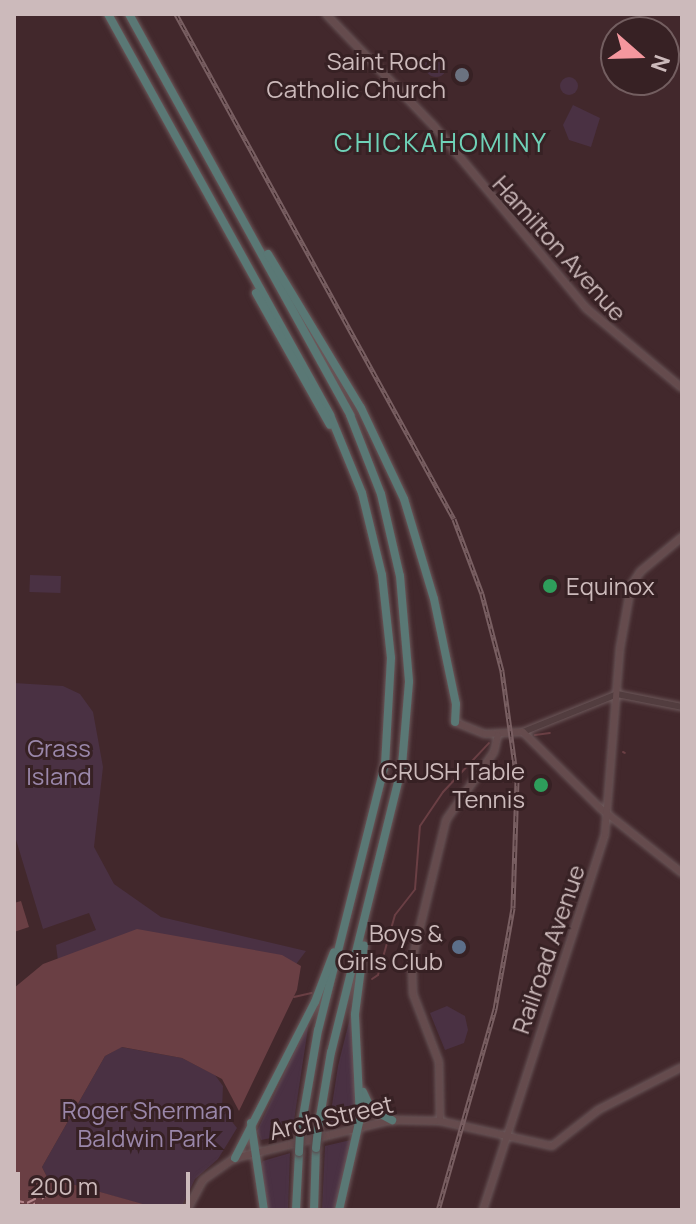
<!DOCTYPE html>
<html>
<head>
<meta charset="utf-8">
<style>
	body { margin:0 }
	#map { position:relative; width:696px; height:1224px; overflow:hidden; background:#42282c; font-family:Manrope,sans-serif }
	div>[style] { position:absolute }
	.green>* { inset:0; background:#4a3143; transform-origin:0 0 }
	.round { border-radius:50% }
	.water>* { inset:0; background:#6a3f44 }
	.stream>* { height:2px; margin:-1px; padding:0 1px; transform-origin:1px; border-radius:1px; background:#6a3f44 }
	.ferry>* { height:2px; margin-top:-1px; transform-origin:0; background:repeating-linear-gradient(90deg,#b28388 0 10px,transparent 0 18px) }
	.roads { filter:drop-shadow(0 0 2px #6c585a) drop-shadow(0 0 2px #6c585a) }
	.tertiary>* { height:6px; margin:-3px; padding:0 3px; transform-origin:3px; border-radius:3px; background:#523d3f }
	.secondary>* { height:6px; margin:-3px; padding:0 3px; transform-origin:3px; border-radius:3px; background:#654b4d }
	.motorway>* { height:8px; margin:-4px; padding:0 4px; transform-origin:4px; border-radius:4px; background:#5a7875 }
	.rail>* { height:5px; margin-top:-2.5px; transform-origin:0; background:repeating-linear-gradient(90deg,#372124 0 6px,#795f62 0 12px); box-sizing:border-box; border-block:2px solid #795f62 }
	.bridges { filter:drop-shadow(0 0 2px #594447) drop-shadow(0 0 2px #594447) }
	.motorway-bridge>* { height:8px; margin:-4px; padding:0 4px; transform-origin:4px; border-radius:4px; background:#5a7875 }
	.dots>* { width:22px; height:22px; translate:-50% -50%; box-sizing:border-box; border:4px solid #372124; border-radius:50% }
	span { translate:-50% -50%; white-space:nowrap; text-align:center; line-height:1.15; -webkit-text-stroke:6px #372124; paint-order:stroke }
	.poi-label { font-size:24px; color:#ccbabb }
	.right { translate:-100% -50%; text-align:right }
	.left { translate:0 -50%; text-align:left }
	.street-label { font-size:24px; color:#ccbabb }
	.park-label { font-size:24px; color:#9a87aa }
	.neighbourhood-label { font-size:26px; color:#6fd2b8; letter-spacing:2px }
	.frame { position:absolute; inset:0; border:16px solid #ccbabb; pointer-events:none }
	.north { position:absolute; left:600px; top:16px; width:80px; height:80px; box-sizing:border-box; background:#372124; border:2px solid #735e60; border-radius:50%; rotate:110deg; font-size:22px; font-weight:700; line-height:32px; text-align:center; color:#ccbabb }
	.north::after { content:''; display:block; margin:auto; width:28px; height:36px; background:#f4979e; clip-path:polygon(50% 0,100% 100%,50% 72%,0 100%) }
	.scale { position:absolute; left:16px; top:1172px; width:174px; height:36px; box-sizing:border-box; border:4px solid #ccbabb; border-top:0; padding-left:10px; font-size:24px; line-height:28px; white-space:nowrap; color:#ccbabb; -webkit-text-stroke:6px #372124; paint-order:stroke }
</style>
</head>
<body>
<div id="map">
	<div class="green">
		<div class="round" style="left:425px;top:55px;width:22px;height:22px"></div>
		<div class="round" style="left:560px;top:77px;width:18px;height:18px"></div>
		<div style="clip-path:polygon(573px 105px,600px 118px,591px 147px,569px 140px,563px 125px)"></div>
		<div style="left:30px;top:575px;width:31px;height:17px;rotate:2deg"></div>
		<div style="clip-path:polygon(14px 683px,63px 686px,80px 694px,93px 712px,103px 767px,94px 847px,114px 884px,161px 917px,306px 951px,294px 967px,58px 961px,56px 945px,96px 930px,89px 913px,43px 929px,14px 833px)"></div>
		<div style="clip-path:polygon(447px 1006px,465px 1016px,468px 1030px,464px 1043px,445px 1050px,430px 1013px)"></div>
		<div style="clip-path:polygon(352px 1010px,356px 1118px,329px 1125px,338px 1066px)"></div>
		<div style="clip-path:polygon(309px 1021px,292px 1134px,261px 1140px,257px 1131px)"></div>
		<div style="clip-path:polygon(121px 1047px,182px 1058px,215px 1075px,223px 1086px,222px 1109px,237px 1128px,218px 1159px,195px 1179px,180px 1210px,162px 1210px,47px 1177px,42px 1167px,105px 1056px)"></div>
		<div style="clip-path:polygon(351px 1140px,335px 1210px,322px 1210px,325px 1146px)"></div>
		<div style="clip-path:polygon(290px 1153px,288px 1210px,269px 1210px,259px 1168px,263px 1161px)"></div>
	</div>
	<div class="water">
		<div style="clip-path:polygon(21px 901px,29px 927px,14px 932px,14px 903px)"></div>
		<div style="clip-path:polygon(137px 929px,282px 955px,301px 966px,297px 990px,239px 1111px,222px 1079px,182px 1058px,122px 1047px,105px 1056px,42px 1167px,47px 1177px,164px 1210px,14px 1210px,14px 988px,43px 964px)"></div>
	</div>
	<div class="stream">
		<div style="left:535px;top:735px;width:15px;rotate:-8deg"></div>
		<div style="left:623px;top:752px;width:2px;rotate:27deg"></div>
		<div style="left:372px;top:979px;width:7px;rotate:-34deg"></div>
		<div style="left:378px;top:975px;width:62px;rotate:-74.2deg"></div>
		<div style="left:395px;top:915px;width:33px;rotate:-52deg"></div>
		<div style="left:415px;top:889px;width:63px;rotate:-85.5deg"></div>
		<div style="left:420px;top:826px;width:41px;rotate:-55.9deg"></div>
		<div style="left:443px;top:792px;width:67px;rotate:-46.8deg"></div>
		<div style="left:294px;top:997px;width:18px;rotate:-13deg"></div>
	</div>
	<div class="ferry">
		<div style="left:14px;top:1200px;width:13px;rotate:13deg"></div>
		<div style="left:27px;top:1203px;width:28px;rotate:-27deg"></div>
		<div style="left:14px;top:1205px;width:14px;rotate:17deg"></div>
		<div style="left:27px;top:1209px;width:40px;rotate:-34.9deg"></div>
	</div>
	<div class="roads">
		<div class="tertiary">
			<div style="left:523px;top:732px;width:101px;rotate:-22deg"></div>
			<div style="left:617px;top:694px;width:66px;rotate:11.3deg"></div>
		</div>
		<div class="secondary">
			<div style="left:326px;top:14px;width:154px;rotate:46.1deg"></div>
			<div style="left:433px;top:125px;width:239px;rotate:50.1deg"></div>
			<div style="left:586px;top:308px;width:125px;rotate:39.8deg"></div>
			<div style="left:455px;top:722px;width:32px;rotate:22deg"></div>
			<div style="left:485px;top:734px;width:38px;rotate:-3deg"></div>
			<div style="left:523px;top:732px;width:108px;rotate:44.6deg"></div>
			<div style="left:600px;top:808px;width:105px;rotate:38.4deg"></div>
			<div style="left:440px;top:1121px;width:59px;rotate:-91deg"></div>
			<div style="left:439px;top:1062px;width:73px;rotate:-110.9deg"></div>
			<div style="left:413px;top:994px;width:34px;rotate:-92deg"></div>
			<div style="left:412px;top:960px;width:144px;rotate:-76.3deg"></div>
			<div style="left:446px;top:820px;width:83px;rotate:-54.8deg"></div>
			<div style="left:494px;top:752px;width:17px;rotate:-77deg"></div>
			<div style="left:187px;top:1210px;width:34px;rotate:-62deg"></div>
			<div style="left:203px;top:1180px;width:39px;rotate:-35deg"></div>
			<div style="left:235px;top:1158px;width:162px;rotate:-13.6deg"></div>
			<div style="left:392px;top:1120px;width:48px;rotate:1.2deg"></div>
			<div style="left:440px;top:1121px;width:115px;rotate:12.6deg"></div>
			<div style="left:552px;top:1146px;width:58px;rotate:-38deg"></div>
			<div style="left:598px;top:1110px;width:94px;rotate:-27.1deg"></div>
			<div style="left:483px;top:1210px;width:395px;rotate:-72deg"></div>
			<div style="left:605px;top:834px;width:187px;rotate:-85.4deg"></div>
			<div style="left:620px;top:648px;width:63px;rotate:-79.9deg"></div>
			<div style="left:631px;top:586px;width:17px;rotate:-57deg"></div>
			<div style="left:640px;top:572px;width:55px;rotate:-39.8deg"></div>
		</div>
		<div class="motorway">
			<div style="left:108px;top:14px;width:458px;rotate:61deg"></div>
			<div style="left:330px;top:415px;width:84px;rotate:67.7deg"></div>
			<div style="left:362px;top:493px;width:84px;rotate:76.3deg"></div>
			<div style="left:382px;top:575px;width:83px;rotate:83.8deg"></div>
			<div style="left:391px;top:658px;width:106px;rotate:93.2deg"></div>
			<div style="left:385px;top:764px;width:274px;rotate:104.1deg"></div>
			<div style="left:318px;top:1030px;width:106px;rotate:99.8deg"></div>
			<div style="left:129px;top:14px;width:458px;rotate:61.1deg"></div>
			<div style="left:350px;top:415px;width:85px;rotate:68.6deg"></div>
			<div style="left:381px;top:494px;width:84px;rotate:77deg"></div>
			<div style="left:400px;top:576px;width:106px;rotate:85.1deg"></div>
			<div style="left:409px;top:682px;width:84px;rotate:94.8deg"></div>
			<div style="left:402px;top:766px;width:295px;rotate:103.9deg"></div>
			<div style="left:331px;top:1052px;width:78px;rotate:99.6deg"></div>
			<div style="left:268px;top:254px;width:180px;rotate:58.9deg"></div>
			<div style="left:361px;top:408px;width:101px;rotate:64.7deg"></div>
			<div style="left:404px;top:499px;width:104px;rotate:73.3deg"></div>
			<div style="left:434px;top:599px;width:107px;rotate:78.2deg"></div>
			<div style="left:456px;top:704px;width:18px;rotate:93deg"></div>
			<div style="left:256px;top:293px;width:151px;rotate:60.7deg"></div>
			<div style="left:363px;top:1092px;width:19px;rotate:65deg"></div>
			<div style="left:371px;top:1109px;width:24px;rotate:28deg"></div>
			<div style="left:251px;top:1123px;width:88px;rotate:81.5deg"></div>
			<div style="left:235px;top:1158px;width:175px;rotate:-62.9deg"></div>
			<div style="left:315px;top:1002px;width:53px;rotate:-69.2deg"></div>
			<div style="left:296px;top:1210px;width:58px;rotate:-87deg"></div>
			<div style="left:314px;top:1210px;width:62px;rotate:-88.2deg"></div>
			<div style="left:339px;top:1210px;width:94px;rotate:-77.1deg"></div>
			<div style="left:360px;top:1118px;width:104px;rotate:-92.8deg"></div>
			<div style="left:355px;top:1014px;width:69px;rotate:-82.5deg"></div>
		</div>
	</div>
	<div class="rail">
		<div style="left:176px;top:14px;width:576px;rotate:61.17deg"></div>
		<div style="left:454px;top:519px;width:80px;rotate:69.5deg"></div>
		<div style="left:482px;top:594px;width:80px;rotate:75.4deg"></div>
		<div style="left:502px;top:671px;width:110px;rotate:82.2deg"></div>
		<div style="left:517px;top:780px;width:128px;rotate:91.8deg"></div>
		<div style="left:513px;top:908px;width:103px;rotate:100.1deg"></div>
		<div style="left:495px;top:1009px;width:209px;rotate:105.8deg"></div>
	</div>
	<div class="bridges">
		<div class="motorway-bridge">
			<div style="left:316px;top:1148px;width:19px;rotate:-84deg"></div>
			<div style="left:299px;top:1152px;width:18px;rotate:-87deg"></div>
		</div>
	</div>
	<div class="dots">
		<div style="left:462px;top:75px;background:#6b7280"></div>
		<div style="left:550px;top:586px;background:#2e9e5b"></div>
		<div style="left:541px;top:785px;background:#2e9e5b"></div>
		<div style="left:459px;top:947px;background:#5c6f8a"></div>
	</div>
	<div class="poi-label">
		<span class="right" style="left:446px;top:75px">Saint Roch<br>Catholic Church</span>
		<span class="left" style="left:566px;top:586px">Equinox</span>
		<span class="right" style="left:525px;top:785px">CRUSH Table<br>Tennis</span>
		<span class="right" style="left:443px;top:947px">Boys &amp;<br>Girls Club</span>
	</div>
	<div class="street-label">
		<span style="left:560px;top:248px;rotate:48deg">Hamilton Avenue</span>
		<span style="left:548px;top:949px;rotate:-71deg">Railroad Avenue</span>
		<span style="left:331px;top:1117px;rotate:-13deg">Arch Street</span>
	</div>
	<div class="park-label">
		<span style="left:59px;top:762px">Grass<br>Island</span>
		<span style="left:147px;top:1124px">Roger Sherman<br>Baldwin Park</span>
	</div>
	<div class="neighbourhood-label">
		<span style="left:441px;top:143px">CHICKAHOMINY</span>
	</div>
	<div class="frame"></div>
	<div class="north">N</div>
	<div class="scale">200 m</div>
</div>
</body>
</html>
